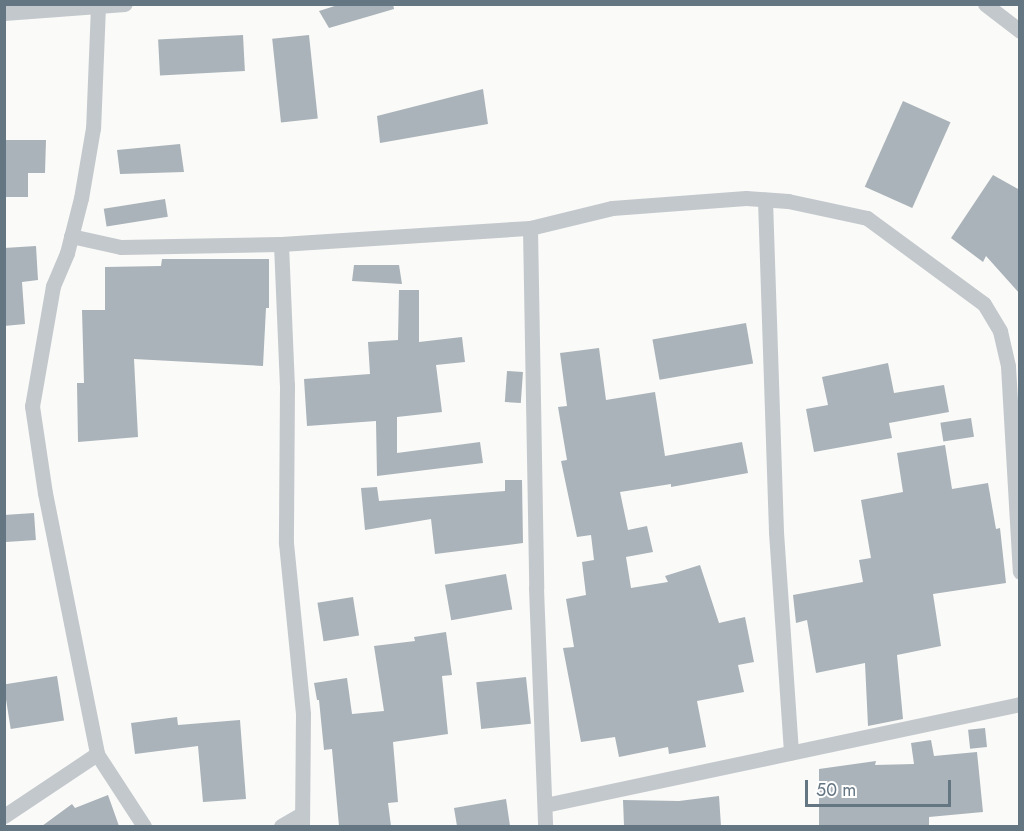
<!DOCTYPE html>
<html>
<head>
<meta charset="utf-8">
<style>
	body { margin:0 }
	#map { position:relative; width:1024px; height:831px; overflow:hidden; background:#fafaf8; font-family:Jost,sans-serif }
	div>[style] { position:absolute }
	.building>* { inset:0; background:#aab3b9; transform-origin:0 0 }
	.street>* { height:15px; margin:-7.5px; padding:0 7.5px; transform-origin:7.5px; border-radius:7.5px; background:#c3c8cc }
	span { translate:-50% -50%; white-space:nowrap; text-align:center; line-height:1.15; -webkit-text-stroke:6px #fff; paint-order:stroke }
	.frame { position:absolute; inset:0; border:6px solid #657683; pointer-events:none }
	.scale { position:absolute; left:805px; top:780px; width:146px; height:27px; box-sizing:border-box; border:3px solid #657683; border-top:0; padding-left:8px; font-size:18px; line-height:21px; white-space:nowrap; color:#657683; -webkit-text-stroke:4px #fff; paint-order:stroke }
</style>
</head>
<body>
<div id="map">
	<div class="building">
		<div style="clip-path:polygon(341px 4px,393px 4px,394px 9px,329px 28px,319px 11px)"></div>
		<div style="left:243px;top:35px;width:36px;height:85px;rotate:87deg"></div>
		<div style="left:309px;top:35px;width:84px;height:37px;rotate:84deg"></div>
		<div style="clip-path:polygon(483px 89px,488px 124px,380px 143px,377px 116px)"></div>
		<div style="left:903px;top:101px;width:52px;height:94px;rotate:24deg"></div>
		<div style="clip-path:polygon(4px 140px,46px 140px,45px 173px,28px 173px,28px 197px,4px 197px)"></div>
		<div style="clip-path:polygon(180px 144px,184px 172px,120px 174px,117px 150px)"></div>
		<div style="clip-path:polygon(993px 175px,1020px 190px,1020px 294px,986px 256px,983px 262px,951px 238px)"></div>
		<div style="left:165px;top:199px;width:18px;height:62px;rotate:81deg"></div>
		<div style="clip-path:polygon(36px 246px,38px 280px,22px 282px,25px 324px,4px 326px,4px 248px)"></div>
		<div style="clip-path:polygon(162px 259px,269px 259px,269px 308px,266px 308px,263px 366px,134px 359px,138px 437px,78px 442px,77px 383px,84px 383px,82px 310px,105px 310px,105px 267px,161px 266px)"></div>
		<div style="clip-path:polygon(354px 265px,399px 265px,402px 284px,352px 281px)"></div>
		<div style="clip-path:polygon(399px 290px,419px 290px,419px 342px,462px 337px,465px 362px,436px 365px,442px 412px,397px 417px,397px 453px,480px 442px,483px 463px,377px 476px,376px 421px,307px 426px,304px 379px,370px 374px,368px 342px,398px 340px)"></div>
		<div style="left:746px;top:323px;width:41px;height:95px;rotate:80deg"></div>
		<div style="clip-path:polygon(599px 348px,606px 400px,655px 392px,665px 456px,742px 442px,748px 473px,671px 487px,671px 484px,620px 492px,628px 530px,647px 526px,653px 552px,626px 557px,631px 588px,668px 582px,665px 576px,700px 565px,719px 623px,745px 617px,754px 662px,738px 665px,744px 692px,697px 701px,706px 747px,669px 754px,668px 747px,619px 757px,615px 737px,581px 742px,563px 648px,574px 647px,566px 599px,586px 595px,582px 562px,594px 560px,591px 535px,577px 537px,561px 461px,567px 460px,558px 407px,567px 406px,560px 353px)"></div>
		<div style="clip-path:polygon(888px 363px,894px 393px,944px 385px,949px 412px,889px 423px,892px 438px,814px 452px,806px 409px,828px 405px,822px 377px)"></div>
		<div style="left:507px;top:371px;width:16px;height:31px;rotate:4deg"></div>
		<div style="left:971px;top:418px;width:19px;height:31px;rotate:81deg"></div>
		<div style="clip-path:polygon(945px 445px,952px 489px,988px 483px,996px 529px,1000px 528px,1006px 583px,933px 594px,941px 646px,897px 655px,903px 719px,868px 726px,865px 663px,816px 673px,807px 620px,796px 623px,793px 595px,863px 582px,859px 560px,871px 558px,861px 500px,903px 492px,897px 453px)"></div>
		<div style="clip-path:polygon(505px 480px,522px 480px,523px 543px,435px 554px,431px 519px,365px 530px,361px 488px,377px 487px,379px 501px,505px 491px)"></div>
		<div style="left:34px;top:513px;width:27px;height:30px;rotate:86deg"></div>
		<div style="left:506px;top:574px;width:36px;height:62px;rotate:80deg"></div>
		<div style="left:353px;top:597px;width:39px;height:36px;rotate:81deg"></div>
		<div style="clip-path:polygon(446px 632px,452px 675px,442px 676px,448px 734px,393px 742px,398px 802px,388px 803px,391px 826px,339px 826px,332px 749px,324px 750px,319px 700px,317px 700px,314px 683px,347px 678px,352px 714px,384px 711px,374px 646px,415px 641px,414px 637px)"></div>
		<div style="left:57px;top:676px;width:45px;height:54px;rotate:81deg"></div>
		<div style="left:526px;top:677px;width:47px;height:50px;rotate:84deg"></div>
		<div style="clip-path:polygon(177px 717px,178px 725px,240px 720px,246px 799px,203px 802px,198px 746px,135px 754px,131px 723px)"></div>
		<div style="left:985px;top:728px;width:19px;height:17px;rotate:84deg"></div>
		<div style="clip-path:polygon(931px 740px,934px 756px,977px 752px,983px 812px,929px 817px,929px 826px,819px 826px,819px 769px,876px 761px,875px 765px,914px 764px,911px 743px)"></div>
		<div style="clip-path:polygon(108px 795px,119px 826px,42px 826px,72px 804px,75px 808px)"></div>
		<div style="clip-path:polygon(719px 796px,721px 826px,624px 826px,623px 800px,679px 801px)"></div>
		<div style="clip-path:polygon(506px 799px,510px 826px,457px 826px,454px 808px)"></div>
	</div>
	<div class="street">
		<div style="left:985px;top:4px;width:44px;rotate:37.6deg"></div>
		<div style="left:98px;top:6px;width:122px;rotate:92.3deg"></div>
		<div style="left:93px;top:128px;width:71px;rotate:99.7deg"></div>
		<div style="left:81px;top:198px;width:57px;rotate:104.3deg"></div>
		<div style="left:67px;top:253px;width:36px;rotate:113deg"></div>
		<div style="left:53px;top:286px;width:122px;rotate:99.9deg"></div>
		<div style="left:32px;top:406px;width:88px;rotate:81.5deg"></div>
		<div style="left:45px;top:493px;width:266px;rotate:78.7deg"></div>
		<div style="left:97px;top:754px;width:86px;rotate:56.9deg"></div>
		<div style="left:4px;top:13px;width:121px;rotate:-4.3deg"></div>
		<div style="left:765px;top:200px;width:332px;rotate:88.1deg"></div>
		<div style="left:776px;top:532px;width:221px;rotate:86.1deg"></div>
		<div style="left:530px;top:228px;width:360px;rotate:89deg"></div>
		<div style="left:536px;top:588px;width:238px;rotate:87.8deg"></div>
		<div style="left:71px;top:236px;width:51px;rotate:12.4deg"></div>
		<div style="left:121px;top:247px;width:160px;rotate:-1.1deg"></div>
		<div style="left:281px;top:244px;width:250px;rotate:-3.7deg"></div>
		<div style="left:530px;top:228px;width:84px;rotate:-13.7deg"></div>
		<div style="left:612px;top:208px;width:134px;rotate:-4.3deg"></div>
		<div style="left:746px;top:198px;width:42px;rotate:4.1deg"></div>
		<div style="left:788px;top:201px;width:81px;rotate:12.1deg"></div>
		<div style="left:867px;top:218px;width:145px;rotate:36.3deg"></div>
		<div style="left:984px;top:304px;width:31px;rotate:59deg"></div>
		<div style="left:1000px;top:331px;width:36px;rotate:77deg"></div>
		<div style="left:1008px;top:366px;width:206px;rotate:86.7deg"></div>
		<div style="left:281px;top:244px;width:141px;rotate:87.6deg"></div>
		<div style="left:287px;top:385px;width:158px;rotate:90.4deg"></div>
		<div style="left:286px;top:543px;width:172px;rotate:84.3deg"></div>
		<div style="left:303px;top:714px;width:112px;rotate:90.5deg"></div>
		<div style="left:545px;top:805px;width:486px;rotate:-12deg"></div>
		<div style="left:4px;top:816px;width:112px;rotate:-33.7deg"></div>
		<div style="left:281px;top:826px;width:24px;rotate:-30deg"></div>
	</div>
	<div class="frame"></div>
	<div class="scale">50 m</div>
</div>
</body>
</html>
